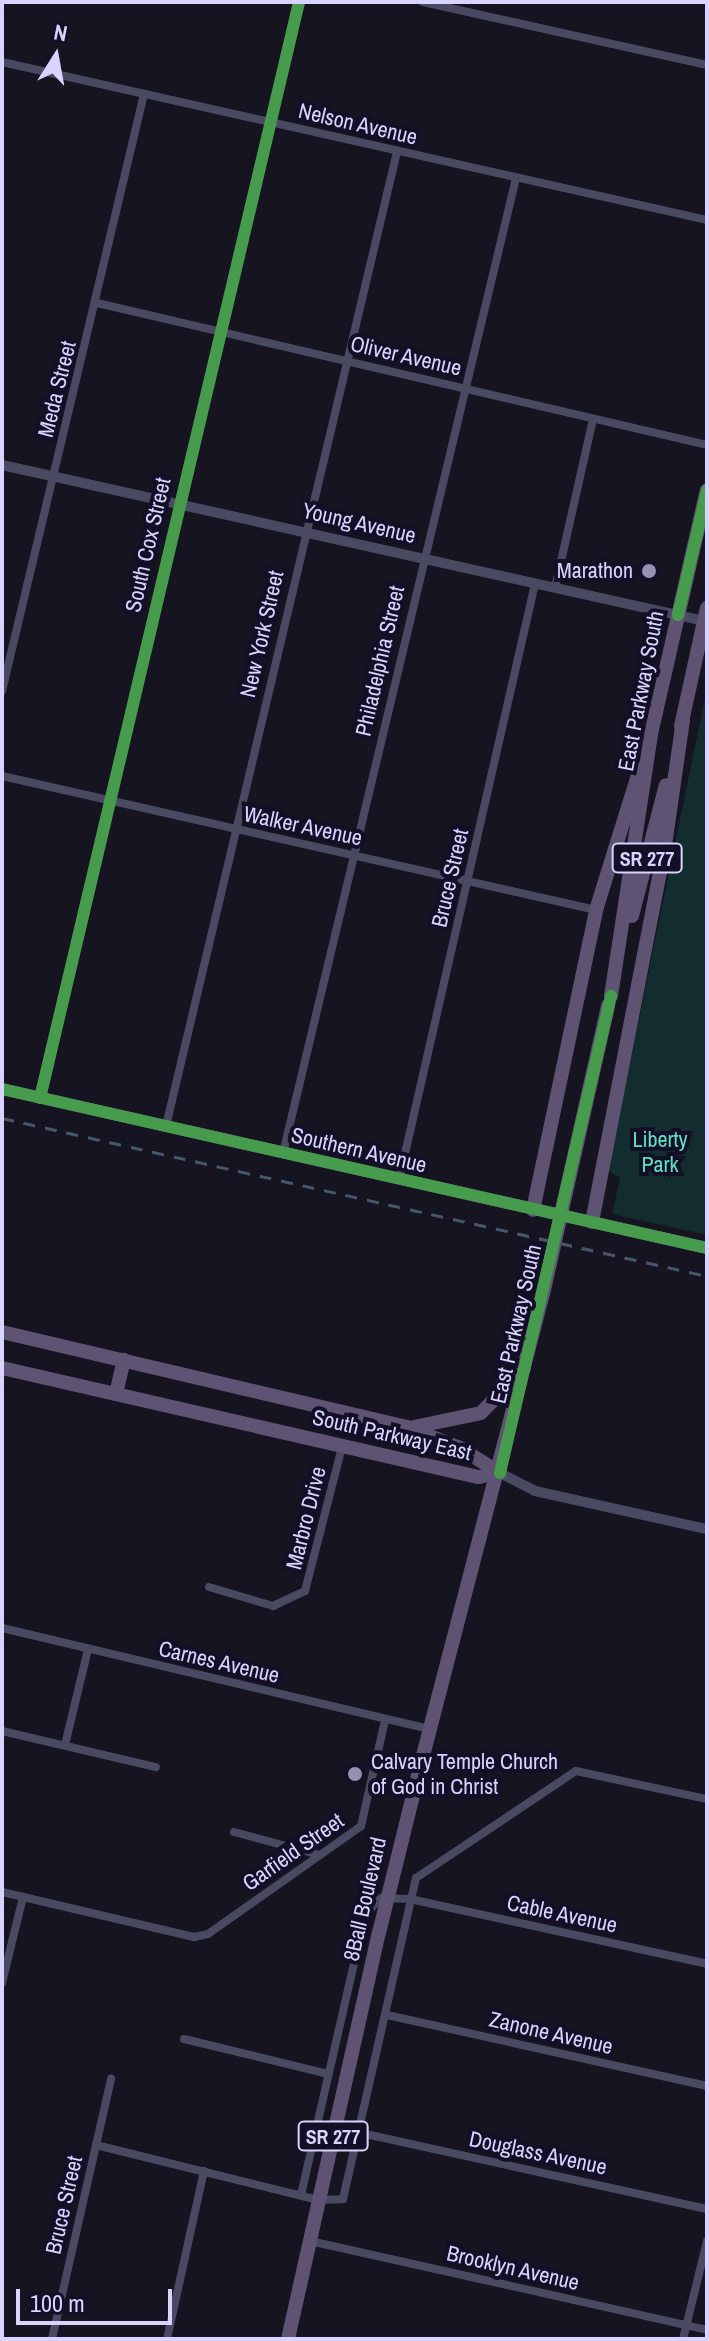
<!DOCTYPE html>
<html>
<head>
<meta charset="utf-8">
<style>
	body { margin:0 }
	#map { position:relative; width:709px; height:2341px; overflow:hidden; background:#161421; font-family:"Archivo Narrow",sans-serif }
	div>[style] { position:absolute }
	.green>* { inset:0; background:#132c2d }
	.minor>* { height:8px; margin:-4px; padding:0 4px; transform-origin:4px; border-radius:4px; background:#4a4962 }
	.tertiary>* { height:10px; margin:-5px; padding:0 5px; transform-origin:5px; border-radius:5px; background:#4a4962 }
	.secondary>* { height:12px; margin:-6px; padding:0 6px; transform-origin:6px; border-radius:6px; background:#575674 }
	.primary>* { height:14px; margin:-7px; padding:0 7px; transform-origin:7px; border-radius:7px; background:#5e5373 }
	.rail>* { height:3px; margin-top:-1.5px; transform-origin:0; background:repeating-linear-gradient(90deg,#43596b 0 12px,transparent 0 22px) }
	.primary-bridge>* { height:14px; margin:-7px; padding:0 7px; transform-origin:7px; border-radius:7px; background:#5e5373 }
	.cycleway>* { height:12px; margin:-6px; padding:0 6px; transform-origin:6px; border-radius:6px; background:#469c4c }
	.dots>* { width:22px; height:22px; translate:-50% -50%; box-sizing:border-box; border:4px solid #130f26; border-radius:50% }
	span { translate:-50% -50%; white-space:nowrap; text-align:center; line-height:1.15; -webkit-text-stroke:8px #130f26; paint-order:stroke }
	.shield-label span { padding:2px 6px; background:#130f26; border:2px solid; border-radius:6px; -webkit-text-stroke-width:0 }
	.shield-label { font-size:20px; color:#d9d4ff; font-weight:700 }
	.street-label { font-size:22px; color:#d9d4ff }
	.poi-label { font-size:22px; color:#d9d4ff }
	.right { translate:-100% -50%; text-align:right }
	.left { translate:0 -50%; text-align:left }
	.park-label { font-size:22px; color:#5fe0c0 }
	.frame { position:absolute; inset:0; border:4px solid #d9d4ff; pointer-events:none }
	.north { position:absolute; left:16px; top:16px; width:80px; height:80px; -webkit-text-stroke:6px #130f26; paint-order:stroke; rotate:11deg; font-size:22px; font-weight:700; line-height:32px; text-align:center; color:#d9d4ff }
	.north::after { content:''; display:block; margin:auto; width:28px; height:36px; background:#d9d4ff; clip-path:polygon(50% 0,100% 100%,50% 72%,0 100%) }
	.scale { position:absolute; left:16px; top:2289px; width:156px; height:36px; box-sizing:border-box; border:4px solid #d9d4ff; border-top:0; padding-left:10px; font-size:24px; line-height:28px; white-space:nowrap; color:#d9d4ff; -webkit-text-stroke:6px #130f26; paint-order:stroke }
</style>
</head>
<body>
<div id="map">
	<div class="green">
		<div style="clip-path:polygon(707px 688px,707px 1235px,612px 1214px,620px 1178px,608px 1170px)"></div>
	</div>
	<div class="minor">
		<div style="left:423px;top:2px;width:291px;rotate:12.5deg"></div>
		<div style="left:2px;top:62px;width:722px;rotate:12.63deg"></div>
		<div style="left:97px;top:303px;width:626px;rotate:13.1deg"></div>
		<div style="left:555px;top:588px;width:173px;rotate:-77.3deg"></div>
		<div style="left:2px;top:691px;width:614px;rotate:-76.62deg"></div>
		<div style="left:2px;top:776px;width:609px;rotate:12.71deg"></div>
		<div style="left:40px;top:1098px;width:1126px;rotate:-76.7deg"></div>
		<div style="left:166px;top:1126px;width:1001px;rotate:-76.66deg"></div>
		<div style="left:283px;top:1153px;width:1002px;rotate:-76.56deg"></div>
		<div style="left:399px;top:1180px;width:611px;rotate:-77.15deg"></div>
		<div style="left:209px;top:1587px;width:67px;rotate:16.5deg"></div>
		<div style="left:273px;top:1606px;width:35px;rotate:-25deg"></div>
		<div style="left:305px;top:1591px;width:149px;rotate:-75.6deg"></div>
		<div style="left:2px;top:1628px;width:438px;rotate:13.3deg"></div>
		<div style="left:2px;top:1731px;width:158px;rotate:13.2deg"></div>
		<div style="left:65px;top:1745px;width:99px;rotate:-76.5deg"></div>
		<div style="left:234px;top:1832px;width:89px;rotate:15deg"></div>
		<div style="left:2px;top:1892px;width:197px;rotate:13.2deg"></div>
		<div style="left:194px;top:1937px;width:14px;rotate:-12deg"></div>
		<div style="left:208px;top:1934px;width:187px;rotate:-35.2deg"></div>
		<div style="left:361px;top:1826px;width:109px;rotate:-77.2deg"></div>
		<div style="left:2px;top:1983px;width:89px;rotate:-76.3deg"></div>
		<div style="left:387px;top:2015px;width:328px;rotate:12.5deg"></div>
		<div style="left:184px;top:2039px;width:149px;rotate:13.6deg"></div>
		<div style="left:361px;top:2133px;width:354px;rotate:12.4deg"></div>
		<div style="left:96px;top:2145px;width:230px;rotate:13.9deg"></div>
		<div style="left:319px;top:2200px;width:24px;rotate:-2deg"></div>
		<div style="left:343px;top:2199px;width:329px;rotate:-77.2deg"></div>
		<div style="left:416px;top:1878px;width:192px;rotate:-33.8deg"></div>
		<div style="left:576px;top:1771px;width:134px;rotate:12.1deg"></div>
		<div style="left:301px;top:2195px;width:287px;rotate:-77.1deg"></div>
		<div style="left:365px;top:1915px;width:23px;rotate:-47deg"></div>
		<div style="left:381px;top:1898px;width:29px;rotate:2deg"></div>
		<div style="left:410px;top:1899px;width:304px;rotate:12.3deg"></div>
		<div style="left:310px;top:2241px;width:407px;rotate:12.6deg"></div>
		<div style="left:52px;top:2339px;width:267px;rotate:-77.2deg"></div>
		<div style="left:167px;top:2339px;width:172px;rotate:-77.6deg"></div>
		<div style="left:683px;top:2339px;width:101px;rotate:-76.2deg"></div>
	</div>
	<div class="tertiary">
		<div style="left:2px;top:465px;width:719px;rotate:12.53deg"></div>
		<div style="left:500px;top:1473px;width:39px;rotate:27deg"></div>
		<div style="left:535px;top:1491px;width:176px;rotate:12.5deg"></div>
	</div>
	<div class="secondary">
		<div style="left:2px;top:1089px;width:723px;rotate:12.71deg"></div>
	</div>
	<div class="primary">
		<div style="left:681px;top:726px;width:121px;rotate:-77.6deg"></div>
		<div style="left:632px;top:916px;width:135px;rotate:-75.5deg"></div>
		<div style="left:611px;top:996px;width:265px;rotate:-81.3deg"></div>
		<div style="left:651px;top:734px;width:250px;rotate:-77.1deg"></div>
		<div style="left:533px;top:1210px;width:307px;rotate:-78.1deg"></div>
		<div style="left:596px;top:910px;width:148px;rotate:-72.7deg"></div>
		<div style="left:592px;top:1222px;width:377px;rotate:-79deg"></div>
		<div style="left:664px;top:852px;width:133px;rotate:-81.8deg"></div>
		<div style="left:2px;top:1332px;width:416px;rotate:13.2deg"></div>
		<div style="left:407px;top:1427px;width:57px;rotate:21.6deg"></div>
		<div style="left:460px;top:1448px;width:47px;rotate:32deg"></div>
		<div style="left:2px;top:1368px;width:489px;rotate:12.9deg"></div>
		<div style="left:479px;top:1477px;width:21px;rotate:-11deg"></div>
		<div style="left:116px;top:1394px;width:35px;rotate:-77deg"></div>
		<div style="left:414px;top:1427px;width:68px;rotate:-11.8deg"></div>
		<div style="left:481px;top:1413px;width:62px;rotate:-46.3deg"></div>
		<div style="left:418px;top:1775px;width:501px;rotate:-75.44deg"></div>
		<div style="left:288px;top:2339px;width:416px;rotate:-77.4deg"></div>
	</div>
	<div class="rail">
		<div style="left:2px;top:1118px;width:722px;rotate:12.63deg"></div>
	</div>
	<div class="primary-bridge">
		<div style="left:544px;top:1290px;width:292px;rotate:-77.3deg"></div>
		<div style="left:379px;top:1933px;width:163px;rotate:-76.1deg"></div>
	</div>
	<div class="cycleway">
		<div style="left:678px;top:615px;width:128px;rotate:-76.9deg"></div>
		<div style="left:2px;top:1089px;width:723px;rotate:12.71deg"></div>
		<div style="left:40px;top:1098px;width:1126px;rotate:-76.7deg"></div>
		<div style="left:500px;top:1473px;width:490px;rotate:-76.9deg"></div>
	</div>
	<div class="dots">
		<div style="left:649px;top:571px;background:#9591b1"></div>
		<div style="left:355px;top:1774px;background:#9591b1"></div>
	</div>
	<div class="shield-label">
		<span style="left:647px;top:858px">SR 277</span>
		<span style="left:333px;top:2136px">SR 277</span>
	</div>
	<div class="street-label">
		<span style="left:358px;top:124px;rotate:13deg">Nelson Avenue</span>
		<span style="left:406px;top:356px;rotate:13deg">Oliver Avenue</span>
		<span style="left:57px;top:389px;rotate:-76deg">Meda Street</span>
		<span style="left:359px;top:523px;rotate:13deg">Young Avenue</span>
		<span style="left:148px;top:545px;rotate:-77deg">South Cox Street</span>
		<span style="left:262px;top:634px;rotate:-77deg">New York Street</span>
		<span style="left:380px;top:661px;rotate:-77deg">Philadelphia Street</span>
		<span style="left:641px;top:691px;rotate:-79deg">East Parkway South</span>
		<span style="left:303px;top:826px;rotate:12deg">Walker Avenue</span>
		<span style="left:450px;top:878px;rotate:-77deg">Bruce Street</span>
		<span style="left:359px;top:1150px;rotate:13deg">Southern Avenue</span>
		<span style="left:516px;top:1324px;rotate:-77deg">East Parkway South</span>
		<span style="left:392px;top:1435px;rotate:13deg">South Parkway East</span>
		<span style="left:306px;top:1518px;rotate:-76deg">Marbro Drive</span>
		<span style="left:219px;top:1662px;rotate:13deg">Carnes Avenue</span>
		<span style="left:293px;top:1852px;rotate:-35deg">Garfield Street</span>
		<span style="left:365px;top:1899px;rotate:-77deg">8Ball Boulevard</span>
		<span style="left:562px;top:1914px;rotate:12deg">Cable Avenue</span>
		<span style="left:551px;top:2033px;rotate:13deg">Zanone Avenue</span>
		<span style="left:538px;top:2153px;rotate:12deg">Douglass Avenue</span>
		<span style="left:64px;top:2205px;rotate:-77deg">Bruce Street</span>
		<span style="left:513px;top:2268px;rotate:13deg">Brooklyn Avenue</span>
	</div>
	<div class="poi-label">
		<span class="right" style="left:633px;top:571px">Marathon</span>
		<span class="left" style="left:371px;top:1774px">Calvary Temple Church<br>of God in Christ</span>
	</div>
	<div class="park-label">
		<span style="left:660px;top:1152px">Liberty<br>Park</span>
	</div>
	<div class="frame"></div>
	<div class="north">N</div>
	<div class="scale">100 m</div>
</div>
</body>
</html>
